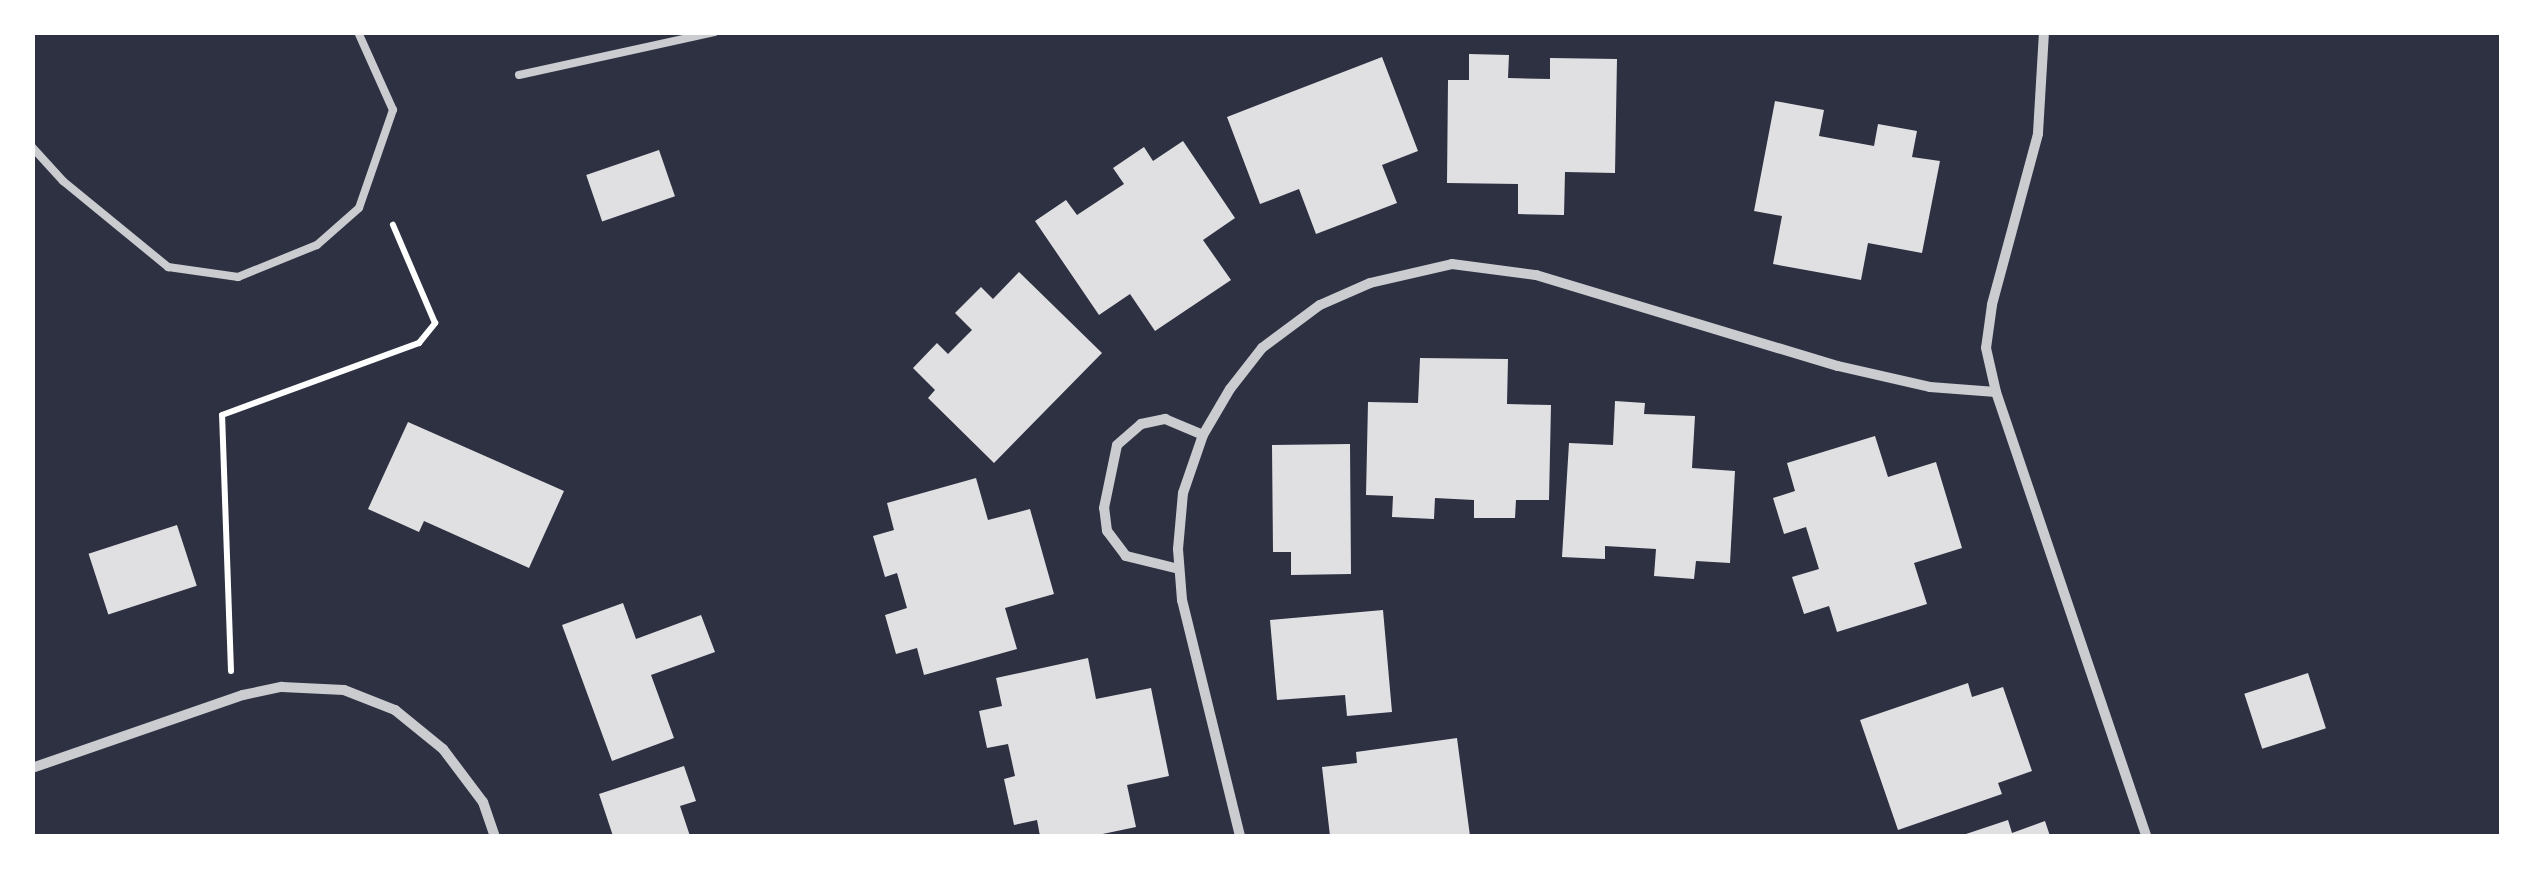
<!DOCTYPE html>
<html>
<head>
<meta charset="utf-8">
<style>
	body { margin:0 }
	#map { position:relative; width:2534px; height:869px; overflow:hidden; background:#2d3142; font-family:Rubik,sans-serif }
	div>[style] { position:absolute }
	.building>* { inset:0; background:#e0e0e3; transform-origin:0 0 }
	.path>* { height:6px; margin:-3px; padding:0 3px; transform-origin:3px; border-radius:3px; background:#fff }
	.service>* { height:8px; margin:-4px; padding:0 4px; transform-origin:4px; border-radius:4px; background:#caccd0 }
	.minor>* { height:10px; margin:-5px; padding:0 5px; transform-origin:5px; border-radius:5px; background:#caccd0 }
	span { translate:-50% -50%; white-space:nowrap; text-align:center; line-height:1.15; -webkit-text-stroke:10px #fff; paint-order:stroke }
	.frame { position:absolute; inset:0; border:35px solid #fff; pointer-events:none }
</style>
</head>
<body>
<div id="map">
	<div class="building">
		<div style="clip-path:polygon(1469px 54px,1509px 55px,1508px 78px,1550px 79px,1550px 58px,1617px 59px,1615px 173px,1565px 172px,1564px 215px,1518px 214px,1518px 184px,1447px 183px,1448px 80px,1469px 80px)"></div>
		<div style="clip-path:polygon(1382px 57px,1418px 151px,1382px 165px,1397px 203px,1316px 234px,1299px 189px,1260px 204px,1227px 117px)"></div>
		<div style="clip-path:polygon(1775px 101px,1824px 110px,1819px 136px,1874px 146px,1878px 124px,1917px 131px,1912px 157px,1940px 161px,1922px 253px,1868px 243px,1861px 280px,1773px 264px,1782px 216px,1754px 211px)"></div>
		<div style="clip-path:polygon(1183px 141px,1235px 218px,1203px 240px,1231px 280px,1155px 331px,1130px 294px,1099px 315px,1035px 221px,1066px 200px,1077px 215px,1124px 184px,1113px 168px,1144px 147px,1153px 161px)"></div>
		<div style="left:659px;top:150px;width:49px;height:77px;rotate:71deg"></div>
		<div style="clip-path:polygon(1019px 272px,1102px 353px,994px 463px,928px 398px,935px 390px,913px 368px,937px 343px,948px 354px,972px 330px,955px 313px,981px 287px,993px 299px)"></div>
		<div style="clip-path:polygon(1420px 358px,1508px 359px,1507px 404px,1551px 405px,1549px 500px,1516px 500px,1515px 518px,1474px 518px,1474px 500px,1435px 498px,1434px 519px,1392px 517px,1393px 496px,1366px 495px,1368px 402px,1418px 403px)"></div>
		<div style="clip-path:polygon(1615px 401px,1645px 403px,1644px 414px,1695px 416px,1692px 468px,1735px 471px,1730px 563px,1696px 561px,1694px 579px,1654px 576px,1656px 549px,1605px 546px,1605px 559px,1562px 557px,1569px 443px,1613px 445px)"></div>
		<div style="clip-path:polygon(408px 422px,564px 491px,529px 568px,424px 521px,419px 532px,368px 509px)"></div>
		<div style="clip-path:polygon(1875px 436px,1888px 477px,1936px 462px,1962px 548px,1914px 563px,1927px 604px,1837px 632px,1829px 606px,1804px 614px,1792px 577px,1819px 569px,1806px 527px,1784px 534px,1773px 498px,1795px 491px,1787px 463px)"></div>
		<div style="clip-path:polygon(1350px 444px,1351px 574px,1291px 575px,1291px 552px,1273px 552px,1272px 445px)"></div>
		<div style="clip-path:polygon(976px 478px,988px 520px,1030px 509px,1054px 594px,1005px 608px,1017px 649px,924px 675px,917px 648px,896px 654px,885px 615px,907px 608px,897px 573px,885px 577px,873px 536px,894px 530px,887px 503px)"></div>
		<div style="left:177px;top:525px;width:64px;height:93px;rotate:72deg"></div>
		<div style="clip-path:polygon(623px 603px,636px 639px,701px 615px,715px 652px,651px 675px,674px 738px,612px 761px,562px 625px)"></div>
		<div style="clip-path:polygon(1383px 610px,1392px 712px,1347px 716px,1345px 695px,1277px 700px,1270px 620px)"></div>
		<div style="clip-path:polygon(1088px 658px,1096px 699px,1151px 688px,1169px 776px,1127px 785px,1136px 827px,1093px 836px,1040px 836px,1037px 820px,1014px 825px,1004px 779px,1015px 776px,1008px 744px,987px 748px,979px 711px,1002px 706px,996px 678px)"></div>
		<div style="left:2308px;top:673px;width:58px;height:67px;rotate:72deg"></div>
		<div style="clip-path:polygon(1968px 683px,1972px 697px,2003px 687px,2032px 771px,1998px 783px,2002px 794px,1898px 830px,1860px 720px)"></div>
		<div style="clip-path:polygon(1457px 738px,1470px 836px,1330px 836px,1322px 767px,1357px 763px,1356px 752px)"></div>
		<div style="clip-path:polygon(684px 766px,696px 801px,680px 806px,690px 836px,613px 836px,599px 794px)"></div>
		<div style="clip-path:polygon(2008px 820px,2012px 833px,2045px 821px,2050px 836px,1960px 836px)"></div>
	</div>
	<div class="path">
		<div style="left:231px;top:671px;width:256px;rotate:-92deg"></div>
		<div style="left:222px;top:415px;width:210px;rotate:-20.1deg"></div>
		<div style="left:419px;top:343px;width:26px;rotate:-51deg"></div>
		<div style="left:435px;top:323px;width:107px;rotate:-113.2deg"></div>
	</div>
	<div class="service">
		<div style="left:519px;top:75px;width:200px;rotate:-12.4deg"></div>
		<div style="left:32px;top:147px;width:46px;rotate:47.6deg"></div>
		<div style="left:63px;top:181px;width:136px;rotate:39.3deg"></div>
		<div style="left:168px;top:267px;width:71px;rotate:8.1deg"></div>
		<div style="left:238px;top:277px;width:85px;rotate:-22.1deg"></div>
		<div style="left:317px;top:245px;width:56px;rotate:-41.4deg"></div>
		<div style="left:359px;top:208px;width:104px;rotate:-70.9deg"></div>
		<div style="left:393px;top:110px;width:85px;rotate:-114.2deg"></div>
	</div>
	<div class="minor">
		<div style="left:2044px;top:32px;width:102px;rotate:93.4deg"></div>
		<div style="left:2038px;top:134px;width:177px;rotate:105.1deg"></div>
		<div style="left:1992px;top:305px;width:43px;rotate:97.9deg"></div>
		<div style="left:1986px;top:348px;width:45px;rotate:77.2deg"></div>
		<div style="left:1996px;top:392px;width:469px;rotate:71.3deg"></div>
		<div style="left:1179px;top:569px;width:55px;rotate:-166.2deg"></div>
		<div style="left:1126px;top:556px;width:31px;rotate:-127deg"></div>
		<div style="left:1107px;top:531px;width:23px;rotate:-97deg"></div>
		<div style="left:1104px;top:508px;width:64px;rotate:-78.3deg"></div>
		<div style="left:1117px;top:445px;width:32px;rotate:-41deg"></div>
		<div style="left:1141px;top:424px;width:25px;rotate:-12deg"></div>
		<div style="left:1165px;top:419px;width:41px;rotate:22.8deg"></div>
		<div style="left:32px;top:768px;width:223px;rotate:-19.1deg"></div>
		<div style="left:243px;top:695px;width:40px;rotate:-12deg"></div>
		<div style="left:282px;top:687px;width:62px;rotate:2.8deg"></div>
		<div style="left:344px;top:690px;width:55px;rotate:21.4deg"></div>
		<div style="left:395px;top:710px;width:62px;rotate:39.1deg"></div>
		<div style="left:443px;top:749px;width:66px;rotate:53deg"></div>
		<div style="left:483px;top:802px;width:36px;rotate:71deg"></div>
		<div style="left:1240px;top:836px;width:243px;rotate:-103.8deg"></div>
		<div style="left:1182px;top:600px;width:51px;rotate:-94.5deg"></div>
		<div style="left:1178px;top:549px;width:56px;rotate:-84.9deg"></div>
		<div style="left:1183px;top:493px;width:61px;rotate:-71deg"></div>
		<div style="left:1203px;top:435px;width:53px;rotate:-59.6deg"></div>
		<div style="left:1230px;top:389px;width:52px;rotate:-52deg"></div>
		<div style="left:1262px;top:348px;width:72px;rotate:-36.6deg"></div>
		<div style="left:1320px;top:305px;width:55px;rotate:-23.7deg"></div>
		<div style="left:1370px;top:283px;width:84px;rotate:-13deg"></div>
		<div style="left:1452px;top:264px;width:85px;rotate:7.5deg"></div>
		<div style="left:1536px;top:275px;width:315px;rotate:16.8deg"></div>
		<div style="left:1838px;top:366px;width:94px;rotate:12.9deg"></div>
		<div style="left:1930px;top:387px;width:66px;rotate:4.3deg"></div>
	</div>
	<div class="frame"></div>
</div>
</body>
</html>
